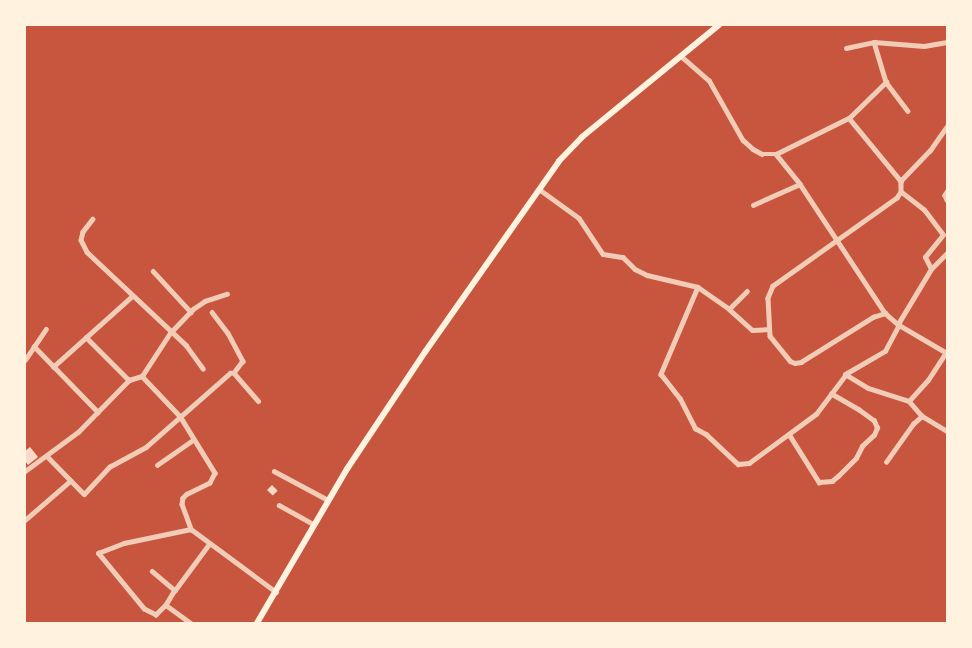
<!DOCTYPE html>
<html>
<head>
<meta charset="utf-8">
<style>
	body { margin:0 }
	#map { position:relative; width:972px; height:648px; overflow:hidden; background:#c8553d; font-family:Bitter,serif }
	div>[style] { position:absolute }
	.building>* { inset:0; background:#f7dbc8; transform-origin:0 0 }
	.minor>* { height:4.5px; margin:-2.25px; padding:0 2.25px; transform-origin:2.25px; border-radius:2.25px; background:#f1ccb7 }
	.secondary>* { height:6px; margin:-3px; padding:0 3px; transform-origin:3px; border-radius:3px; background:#fff3e0 }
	span { translate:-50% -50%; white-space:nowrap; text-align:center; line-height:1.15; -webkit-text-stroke:4px #fff3e0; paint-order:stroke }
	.frame { position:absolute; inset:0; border:26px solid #fff3e0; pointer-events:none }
</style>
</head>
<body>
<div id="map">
	<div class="building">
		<div style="clip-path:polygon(30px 447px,38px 457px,28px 465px,25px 461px,25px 451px)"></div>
		<div style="left:272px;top:485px;width:8px;height:7px;rotate:45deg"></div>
	</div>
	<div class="minor">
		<div style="left:874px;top:42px;width:42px;rotate:73.3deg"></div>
		<div style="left:886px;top:82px;width:36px;rotate:53deg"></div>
		<div style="left:846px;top:48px;width:29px;rotate:-12deg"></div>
		<div style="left:874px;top:42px;width:50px;rotate:4.6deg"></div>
		<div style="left:924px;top:46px;width:23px;rotate:-10deg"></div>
		<div style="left:681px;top:56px;width:37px;rotate:41deg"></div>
		<div style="left:709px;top:80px;width:69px;rotate:60.5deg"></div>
		<div style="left:743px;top:140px;width:13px;rotate:42deg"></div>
		<div style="left:753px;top:149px;width:10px;rotate:29deg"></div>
		<div style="left:762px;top:154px;width:14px"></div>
		<div style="left:776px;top:154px;width:81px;rotate:-26.3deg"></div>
		<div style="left:849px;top:118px;width:82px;rotate:50.5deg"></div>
		<div style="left:849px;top:118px;width:52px;rotate:-44.2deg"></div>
		<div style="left:947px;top:127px;width:29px;rotate:125deg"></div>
		<div style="left:930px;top:151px;width:42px;rotate:134deg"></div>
		<div style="left:901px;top:181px;width:11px;rotate:90deg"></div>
		<div style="left:901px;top:192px;width:7px;rotate:124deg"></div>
		<div style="left:897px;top:198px;width:152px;rotate:144.6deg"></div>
		<div style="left:773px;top:286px;width:13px;rotate:113deg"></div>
		<div style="left:768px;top:298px;width:38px;rotate:87deg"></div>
		<div style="left:770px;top:336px;width:32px;rotate:51deg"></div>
		<div style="left:790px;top:361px;width:5px;rotate:22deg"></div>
		<div style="left:795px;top:363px;width:6px;rotate:-9deg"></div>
		<div style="left:801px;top:362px;width:85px;rotate:-32deg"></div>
		<div style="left:873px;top:317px;width:13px;rotate:-18deg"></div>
		<div style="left:885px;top:313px;width:18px;rotate:41deg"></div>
		<div style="left:899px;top:325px;width:56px;rotate:30.3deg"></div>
		<div style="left:776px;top:154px;width:38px;rotate:51deg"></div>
		<div style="left:800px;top:184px;width:154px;rotate:56.6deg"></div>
		<div style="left:539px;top:189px;width:49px;rotate:35.9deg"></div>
		<div style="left:579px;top:218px;width:43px;rotate:56.3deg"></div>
		<div style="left:603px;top:254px;width:20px;rotate:9deg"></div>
		<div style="left:623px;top:257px;width:17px;rotate:45deg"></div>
		<div style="left:635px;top:269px;width:13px;rotate:27deg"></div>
		<div style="left:647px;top:275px;width:52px;rotate:13.2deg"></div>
		<div style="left:698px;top:287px;width:38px;rotate:35deg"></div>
		<div style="left:729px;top:309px;width:31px;rotate:42deg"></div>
		<div style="left:752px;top:330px;width:17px;rotate:-3deg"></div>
		<div style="left:947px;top:192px;width:4px;rotate:124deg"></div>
		<div style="left:945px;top:195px;width:5px;rotate:68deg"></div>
		<div style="left:753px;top:205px;width:51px;rotate:-24.1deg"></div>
		<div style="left:93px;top:219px;width:16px;rotate:128deg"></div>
		<div style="left:83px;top:232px;width:8px;rotate:104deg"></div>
		<div style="left:81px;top:240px;width:13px;rotate:63deg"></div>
		<div style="left:87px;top:252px;width:136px;rotate:43.2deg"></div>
		<div style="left:186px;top:345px;width:29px;rotate:54deg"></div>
		<div style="left:931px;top:269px;width:23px;rotate:-45deg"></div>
		<div style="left:153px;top:271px;width:56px;rotate:47.2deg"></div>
		<div style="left:698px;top:287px;width:95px;rotate:113deg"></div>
		<div style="left:661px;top:374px;width:31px;rotate:52deg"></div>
		<div style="left:680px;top:398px;width:34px;rotate:63deg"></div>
		<div style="left:695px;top:428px;width:13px;rotate:29deg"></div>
		<div style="left:706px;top:434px;width:44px;rotate:43.2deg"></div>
		<div style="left:738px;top:464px;width:11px;rotate:-5deg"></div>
		<div style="left:749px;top:463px;width:83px;rotate:-36.2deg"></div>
		<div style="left:816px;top:414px;width:51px;rotate:-52.9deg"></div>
		<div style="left:847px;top:373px;width:44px;rotate:-30.1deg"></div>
		<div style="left:885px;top:351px;width:30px;rotate:-62deg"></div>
		<div style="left:729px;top:309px;width:25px;rotate:-45deg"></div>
		<div style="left:212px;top:312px;width:26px;rotate:53deg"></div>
		<div style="left:228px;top:333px;width:32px;rotate:62deg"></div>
		<div style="left:243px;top:361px;width:15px;rotate:127deg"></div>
		<div style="left:898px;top:324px;width:64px;rotate:-59deg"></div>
		<div style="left:931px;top:269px;width:13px;rotate:-117deg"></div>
		<div style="left:925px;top:257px;width:28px;rotate:-51deg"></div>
		<div style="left:943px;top:235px;width:31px;rotate:-127deg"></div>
		<div style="left:924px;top:210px;width:29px;rotate:-142deg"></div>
		<div style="left:86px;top:337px;width:61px;rotate:45deg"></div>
		<div style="left:34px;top:346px;width:92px;rotate:45.9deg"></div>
		<div style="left:25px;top:360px;width:37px;rotate:-56deg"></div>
		<div style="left:53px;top:367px;width:106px;rotate:-41.9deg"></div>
		<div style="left:845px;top:374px;width:27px;rotate:31deg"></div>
		<div style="left:868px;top:388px;width:43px;rotate:17.6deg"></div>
		<div style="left:909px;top:401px;width:20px;rotate:49deg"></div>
		<div style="left:922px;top:416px;width:29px;rotate:31deg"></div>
		<div style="left:142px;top:376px;width:55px;rotate:46.5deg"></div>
		<div style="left:180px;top:416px;width:67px;rotate:58.4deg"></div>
		<div style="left:215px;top:473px;width:11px;rotate:117deg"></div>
		<div style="left:210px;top:483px;width:25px;rotate:154deg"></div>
		<div style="left:187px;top:494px;width:6px;rotate:135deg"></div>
		<div style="left:183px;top:498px;width:6px;rotate:99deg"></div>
		<div style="left:182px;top:504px;width:27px;rotate:70deg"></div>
		<div style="left:191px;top:529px;width:106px;rotate:36.5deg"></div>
		<div style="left:909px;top:401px;width:28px;rotate:-48deg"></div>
		<div style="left:928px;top:380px;width:33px;rotate:-57deg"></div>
		<div style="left:789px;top:434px;width:57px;rotate:58deg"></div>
		<div style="left:819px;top:482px;width:13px;rotate:-4deg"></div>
		<div style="left:832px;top:481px;width:8px;rotate:-40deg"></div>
		<div style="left:838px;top:476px;width:25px;rotate:-45deg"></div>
		<div style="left:856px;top:458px;width:13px;rotate:-63deg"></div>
		<div style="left:862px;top:446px;width:16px;rotate:-43deg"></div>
		<div style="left:874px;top:435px;width:8px;rotate:-67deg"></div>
		<div style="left:877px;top:428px;width:8px;rotate:-113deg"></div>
		<div style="left:874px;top:421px;width:19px;rotate:-144deg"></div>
		<div style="left:859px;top:410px;width:32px;rotate:-150deg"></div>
		<div style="left:47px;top:456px;width:53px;rotate:45.8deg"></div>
		<div style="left:84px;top:494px;width:37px;rotate:-47deg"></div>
		<div style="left:109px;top:467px;width:42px;rotate:-28.4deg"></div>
		<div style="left:146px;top:447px;width:112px;rotate:-41.4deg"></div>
		<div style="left:230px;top:373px;width:4px"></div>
		<div style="left:234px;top:373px;width:37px;rotate:49deg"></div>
		<div style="left:886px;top:462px;width:47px;rotate:-54.6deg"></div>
		<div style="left:913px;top:424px;width:12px;rotate:-42deg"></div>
		<div style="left:157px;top:465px;width:44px;rotate:-34.8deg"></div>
		<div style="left:25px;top:471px;width:66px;rotate:-36.3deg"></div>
		<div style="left:78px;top:432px;width:73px;rotate:-45.6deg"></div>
		<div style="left:129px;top:380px;width:14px;rotate:-17deg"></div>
		<div style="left:142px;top:376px;width:51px;rotate:-56.9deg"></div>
		<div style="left:170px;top:333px;width:33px;rotate:-46deg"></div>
		<div style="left:193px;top:309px;width:14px;rotate:-34deg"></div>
		<div style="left:205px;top:301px;width:23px;rotate:-18deg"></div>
		<div style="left:274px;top:471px;width:61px;rotate:28.2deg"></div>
		<div style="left:279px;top:505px;width:39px;rotate:29deg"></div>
		<div style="left:25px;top:520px;width:60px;rotate:-40.9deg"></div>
		<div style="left:152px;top:571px;width:30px;rotate:40deg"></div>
		<div style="left:175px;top:590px;width:57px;rotate:-53.5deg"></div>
		<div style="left:175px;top:590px;width:17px;rotate:121deg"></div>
		<div style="left:166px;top:605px;width:31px;rotate:36deg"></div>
		<div style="left:166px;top:605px;width:14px;rotate:135deg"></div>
		<div style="left:156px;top:615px;width:13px;rotate:-153deg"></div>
		<div style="left:144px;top:609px;width:72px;rotate:-129.4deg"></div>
		<div style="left:98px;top:553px;width:28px;rotate:-21deg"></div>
		<div style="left:124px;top:543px;width:68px;rotate:-11.8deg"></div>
	</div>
	<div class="secondary">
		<div style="left:257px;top:623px;width:178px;rotate:-59.7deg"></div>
		<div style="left:347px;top:469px;width:141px;rotate:-56.3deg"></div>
		<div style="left:425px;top:352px;width:233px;rotate:-54.9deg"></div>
		<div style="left:559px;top:161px;width:33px;rotate:-46deg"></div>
		<div style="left:582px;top:137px;width:177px;rotate:-39.3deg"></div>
	</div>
	<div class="frame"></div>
</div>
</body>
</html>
